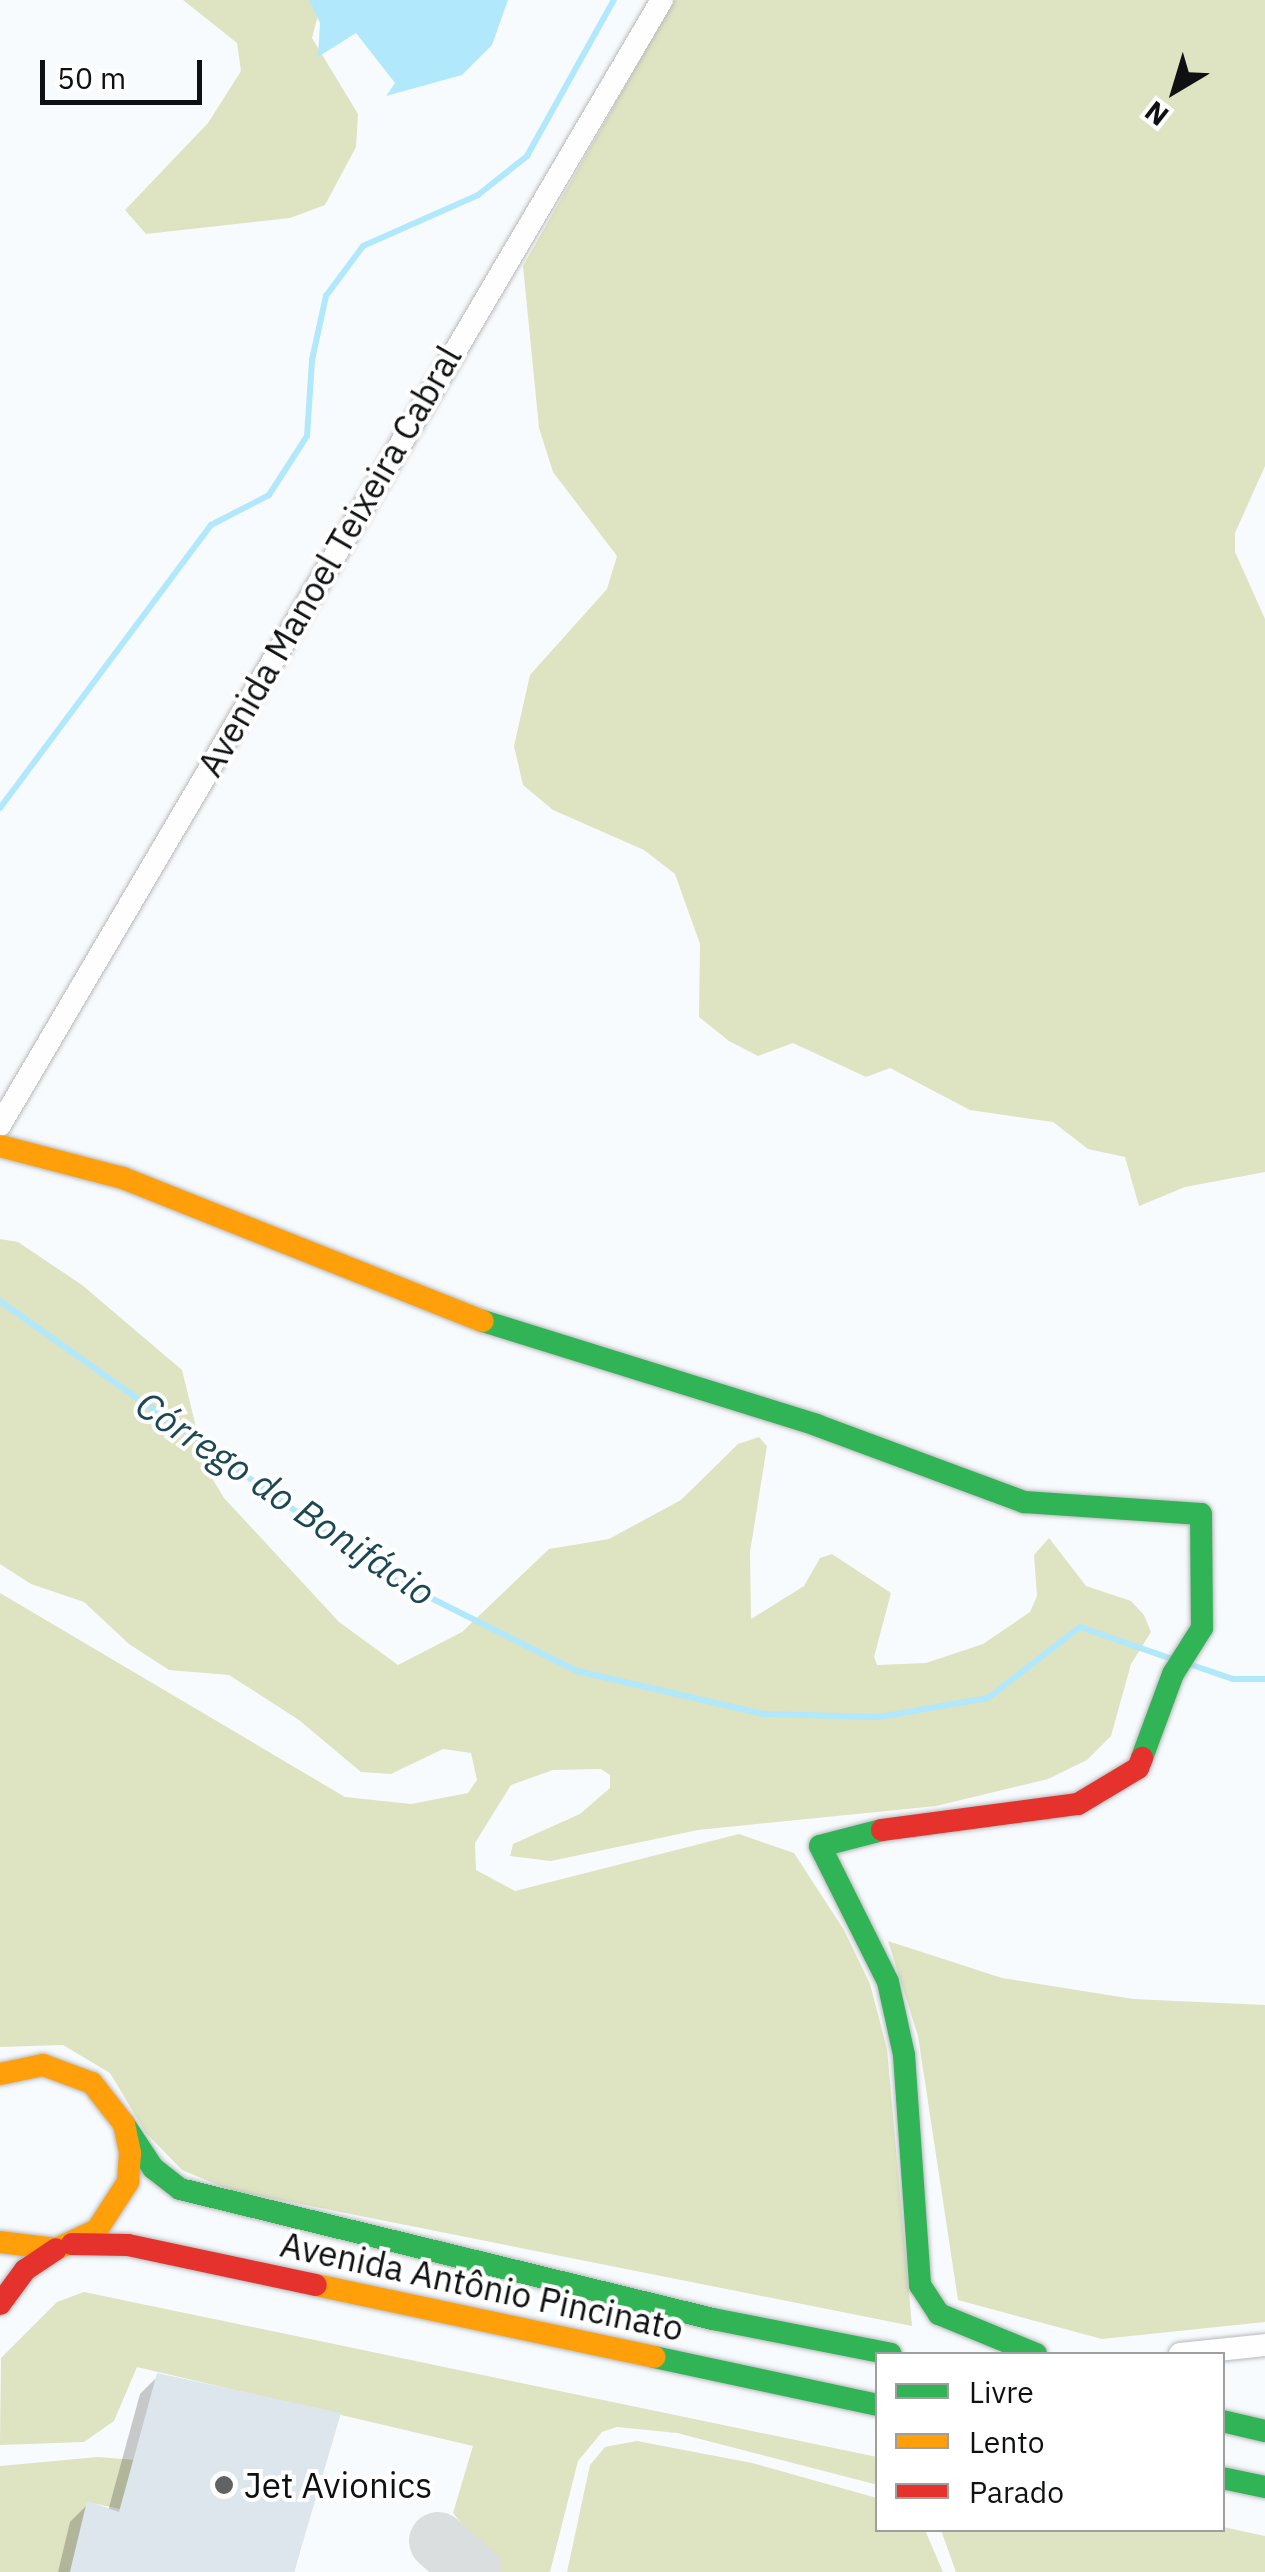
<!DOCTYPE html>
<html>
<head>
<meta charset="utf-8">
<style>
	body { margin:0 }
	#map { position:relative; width:1265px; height:2572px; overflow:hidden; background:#f8fbfd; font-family:"IBM Plex Sans",sans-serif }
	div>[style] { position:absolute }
	.green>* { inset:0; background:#dee3c1 }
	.water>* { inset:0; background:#b2e8fb }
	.shadow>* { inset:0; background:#0003 }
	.stream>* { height:6px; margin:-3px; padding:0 3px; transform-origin:3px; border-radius:3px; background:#b2e8fb }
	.taxiway>* { height:58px; margin:-29px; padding:0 29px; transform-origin:29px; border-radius:29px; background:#dbdede }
	.building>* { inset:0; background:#dde5ed }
	.roads { filter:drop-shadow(0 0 2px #b7b9bb) drop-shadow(0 0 2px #b7b9bb) }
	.street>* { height:22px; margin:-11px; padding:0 11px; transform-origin:11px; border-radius:11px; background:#fefeff }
	.fast>* { height:22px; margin:-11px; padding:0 11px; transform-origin:11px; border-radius:11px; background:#30b455 }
	.slow>* { height:22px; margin:-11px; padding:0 11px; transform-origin:11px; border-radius:11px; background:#ff9f0a }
	.jam>* { height:22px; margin:-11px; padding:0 11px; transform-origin:11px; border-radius:11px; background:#e5322d }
	.dots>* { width:28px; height:28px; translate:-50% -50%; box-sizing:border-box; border:5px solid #fff; border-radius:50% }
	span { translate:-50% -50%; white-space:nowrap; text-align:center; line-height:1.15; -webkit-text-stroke:8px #fff; paint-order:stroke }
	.street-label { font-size:35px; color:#0f1011 }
	.poi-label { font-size:35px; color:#0f1011 }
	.left { translate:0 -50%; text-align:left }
	.water-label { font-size:38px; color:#1c4856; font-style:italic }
	.legend { position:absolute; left:875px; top:2352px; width:350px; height:180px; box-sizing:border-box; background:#fff; border:2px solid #9f9fa0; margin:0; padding:12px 18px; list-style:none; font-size:30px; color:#0f1011 }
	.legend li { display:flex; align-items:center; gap:20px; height:50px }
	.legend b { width:50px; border:2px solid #9f9fa0 }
	.north { position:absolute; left:1125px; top:40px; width:100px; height:100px; -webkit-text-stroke:8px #fff; paint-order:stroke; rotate:218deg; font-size:28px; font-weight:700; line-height:40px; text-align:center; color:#0f1011 }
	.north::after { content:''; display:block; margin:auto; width:35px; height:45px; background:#0f1011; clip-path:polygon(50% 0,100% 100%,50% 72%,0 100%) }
	.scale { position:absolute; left:40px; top:60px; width:162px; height:45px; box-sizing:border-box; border:5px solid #0f1011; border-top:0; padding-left:12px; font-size:30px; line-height:35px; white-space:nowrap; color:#0f1011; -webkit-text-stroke:8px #fff; paint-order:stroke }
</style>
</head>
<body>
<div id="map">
	<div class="green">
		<div style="clip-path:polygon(183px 0,322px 0,312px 38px,358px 114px,356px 147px,325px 205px,290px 218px,146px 234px,125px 210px,208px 123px,241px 71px,237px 43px)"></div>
		<div style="clip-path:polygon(674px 0,1265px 0,1265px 466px,1235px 533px,1235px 552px,1265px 619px,1265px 1172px,1185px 1187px,1139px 1206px,1125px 1157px,1088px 1149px,1053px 1122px,970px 1110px,890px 1068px,866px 1077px,793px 1043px,758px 1056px,729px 1041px,699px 1017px,700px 944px,675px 874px,644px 850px,553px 810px,523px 785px,514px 746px,530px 675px,607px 589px,617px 556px,553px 472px,539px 428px,523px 266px)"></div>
		<div style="clip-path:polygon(0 1239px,18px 1242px,82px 1285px,182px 1370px,206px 1468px,224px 1498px,339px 1622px,398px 1665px,462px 1632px,549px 1549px,609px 1539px,681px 1500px,738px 1444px,759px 1437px,767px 1446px,750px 1552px,751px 1619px,804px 1586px,820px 1558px,832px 1554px,891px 1593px,874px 1657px,877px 1665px,926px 1663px,983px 1644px,1030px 1612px,1037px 1596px,1034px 1555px,1049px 1538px,1086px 1586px,1131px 1601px,1144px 1615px,1151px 1632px,1131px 1664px,1111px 1736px,1087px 1760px,1048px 1779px,936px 1806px,698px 1830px,551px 1861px,510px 1856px,513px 1844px,580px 1814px,610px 1788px,610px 1775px,601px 1769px,553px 1770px,511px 1785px,475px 1843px,476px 1870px,515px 1891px,739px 1834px,794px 1853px,844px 1930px,870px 1984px,887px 2049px,912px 2326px,230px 2190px,182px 2170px,146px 2133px,110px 2073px,63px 2045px,0 2047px,0 1593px,345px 1797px,411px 1804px,468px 1793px,477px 1780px,471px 1753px,443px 1749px,391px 1774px,361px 1772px,299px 1720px,229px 1675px,169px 1670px,129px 1644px,84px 1602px,31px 1584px,0 1564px)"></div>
		<div style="clip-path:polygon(888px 1941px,1002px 1978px,1133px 1999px,1265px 2005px,1265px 2322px,1102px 2339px,958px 2300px,918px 2036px)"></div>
		<div style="clip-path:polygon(84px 2292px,877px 2457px,878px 2485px,677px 2433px,617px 2427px,602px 2432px,578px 2461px,550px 2572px,501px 2572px,453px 2513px,473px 2446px,137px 2367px,114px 2421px,84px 2442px,0 2445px,1px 2358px,57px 2302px)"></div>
		<div style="clip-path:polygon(637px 2441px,752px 2463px,877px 2498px,878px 2530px,925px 2530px,943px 2572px,567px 2572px,590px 2465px,605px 2447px)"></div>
		<div style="clip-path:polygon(98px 2457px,135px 2460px,120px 2509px,87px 2502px,70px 2572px,0 2572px,0 2466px)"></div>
		<div style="clip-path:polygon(1223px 2527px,1265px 2536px,1265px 2572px,956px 2572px,941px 2530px)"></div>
	</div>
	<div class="water">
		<div style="clip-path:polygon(309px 0,508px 0,492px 45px,462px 75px,386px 96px,395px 83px,356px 33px,318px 57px,320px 23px)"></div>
	</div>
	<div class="shadow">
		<div style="clip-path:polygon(158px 2376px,338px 2415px,294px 2572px,58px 2572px,70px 2522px,88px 2504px,108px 2511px,140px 2394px)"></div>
	</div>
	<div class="stream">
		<div style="left:0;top:808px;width:353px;rotate:-53.3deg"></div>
		<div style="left:211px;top:525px;width:65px;rotate:-27.3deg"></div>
		<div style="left:269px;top:495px;width:70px;rotate:-57.2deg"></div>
		<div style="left:307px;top:436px;width:76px;rotate:-86.2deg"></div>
		<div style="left:312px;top:360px;width:66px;rotate:-77.7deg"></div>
		<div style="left:326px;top:296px;width:62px;rotate:-53.5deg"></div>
		<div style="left:363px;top:246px;width:126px;rotate:-23.9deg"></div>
		<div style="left:478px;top:195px;width:63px;rotate:-38.5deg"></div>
		<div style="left:527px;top:156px;width:179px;rotate:-60.9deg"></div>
		<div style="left:0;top:1301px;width:477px;rotate:35.4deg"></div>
		<div style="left:389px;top:1577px;width:210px;rotate:26.6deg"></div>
		<div style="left:577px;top:1671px;width:191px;rotate:13deg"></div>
		<div style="left:763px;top:1714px;width:116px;rotate:1.5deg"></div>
		<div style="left:879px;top:1717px;width:111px;rotate:-9.9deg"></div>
		<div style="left:988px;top:1698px;width:116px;rotate:-37.7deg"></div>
		<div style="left:1080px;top:1627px;width:97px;rotate:19.2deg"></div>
		<div style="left:1189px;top:1664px;width:46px;rotate:18.8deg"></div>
		<div style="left:1233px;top:1679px;width:32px"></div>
	</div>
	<div class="taxiway">
		<div style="left:438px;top:2541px;width:47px;rotate:41.5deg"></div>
	</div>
	<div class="building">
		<div style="clip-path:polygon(157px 2373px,341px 2413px,294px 2572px,70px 2572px,87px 2501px,119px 2512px)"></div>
	</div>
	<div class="roads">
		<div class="street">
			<div style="left:0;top:1125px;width:1305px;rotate:-59.53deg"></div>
			<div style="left:1180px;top:2354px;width:85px;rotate:-6deg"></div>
		</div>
		<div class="fast">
			<div style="left:483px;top:1321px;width:349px;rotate:17.3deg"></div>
			<div style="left:816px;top:1425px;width:222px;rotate:20.3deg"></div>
			<div style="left:1024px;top:1502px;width:177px;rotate:3.9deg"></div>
			<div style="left:1201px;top:1514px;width:114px;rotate:89.5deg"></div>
			<div style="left:1202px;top:1628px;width:54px;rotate:122.2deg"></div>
			<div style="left:1173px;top:1674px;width:90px;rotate:110.3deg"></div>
			<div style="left:882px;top:1830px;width:64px;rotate:165.5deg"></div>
			<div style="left:820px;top:1846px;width:152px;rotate:63.4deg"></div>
			<div style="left:888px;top:1982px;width:75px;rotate:77.6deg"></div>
			<div style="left:904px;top:2055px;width:231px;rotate:86deg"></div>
			<div style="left:920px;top:2285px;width:35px;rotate:57deg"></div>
			<div style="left:939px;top:2314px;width:105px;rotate:22.4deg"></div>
			<div style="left:124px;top:2124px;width:53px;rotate:56.6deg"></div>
			<div style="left:153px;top:2168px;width:34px;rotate:38deg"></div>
			<div style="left:180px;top:2189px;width:549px;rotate:13.71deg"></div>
			<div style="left:713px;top:2319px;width:181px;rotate:11.1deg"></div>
			<div style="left:654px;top:2357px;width:229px;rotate:12.1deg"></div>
			<div style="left:1222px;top:2421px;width:44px;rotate:13.1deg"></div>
			<div style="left:1222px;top:2478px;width:44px;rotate:11.8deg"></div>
		</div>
		<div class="slow">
			<div style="left:0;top:1146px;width:127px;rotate:14.6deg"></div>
			<div style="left:123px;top:1178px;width:387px;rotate:21.7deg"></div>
			<div style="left:0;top:2074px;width:44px;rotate:-11.8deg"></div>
			<div style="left:43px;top:2065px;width:52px;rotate:20.2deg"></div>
			<div style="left:92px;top:2083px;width:52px;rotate:52deg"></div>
			<div style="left:124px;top:2124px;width:30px;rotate:78deg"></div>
			<div style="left:130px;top:2153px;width:29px;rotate:94deg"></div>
			<div style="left:128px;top:2182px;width:57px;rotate:122.9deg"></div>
			<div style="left:97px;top:2230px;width:45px;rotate:155.1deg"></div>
			<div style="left:56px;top:2249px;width:56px;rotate:-172.9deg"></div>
			<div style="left:316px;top:2285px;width:346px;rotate:12deg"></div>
		</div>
		<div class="jam">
			<div style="left:882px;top:1830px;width:198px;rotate:-7.6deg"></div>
			<div style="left:1078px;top:1804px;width:70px;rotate:-31deg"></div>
			<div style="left:1138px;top:1768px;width:11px;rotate:-68deg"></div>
			<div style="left:72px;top:2244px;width:56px;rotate:1deg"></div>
			<div style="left:128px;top:2245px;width:192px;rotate:12deg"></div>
			<div style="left:0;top:2304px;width:42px;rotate:-53.7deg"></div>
			<div style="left:25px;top:2270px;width:37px;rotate:-34deg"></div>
		</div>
	</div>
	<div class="dots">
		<div style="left:224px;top:2485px;background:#616264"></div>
	</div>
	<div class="street-label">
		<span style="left:329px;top:561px;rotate:-60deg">Avenida Manoel Teixeira Cabral</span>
		<span style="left:482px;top:2286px;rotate:12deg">Avenida Antônio Pincinato</span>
	</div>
	<div class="poi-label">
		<span class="left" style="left:244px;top:2485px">Jet Avionics</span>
	</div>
	<div class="water-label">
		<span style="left:286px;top:1498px;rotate:34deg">Córrego do Bonifácio</span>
	</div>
	<ul class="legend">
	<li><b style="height:12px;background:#30b455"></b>Livre</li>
	<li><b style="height:12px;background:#ff9f0a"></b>Lento</li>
	<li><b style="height:12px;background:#e5322d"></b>Parado</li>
	</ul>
	<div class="north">N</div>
	<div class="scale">50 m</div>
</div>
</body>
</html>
